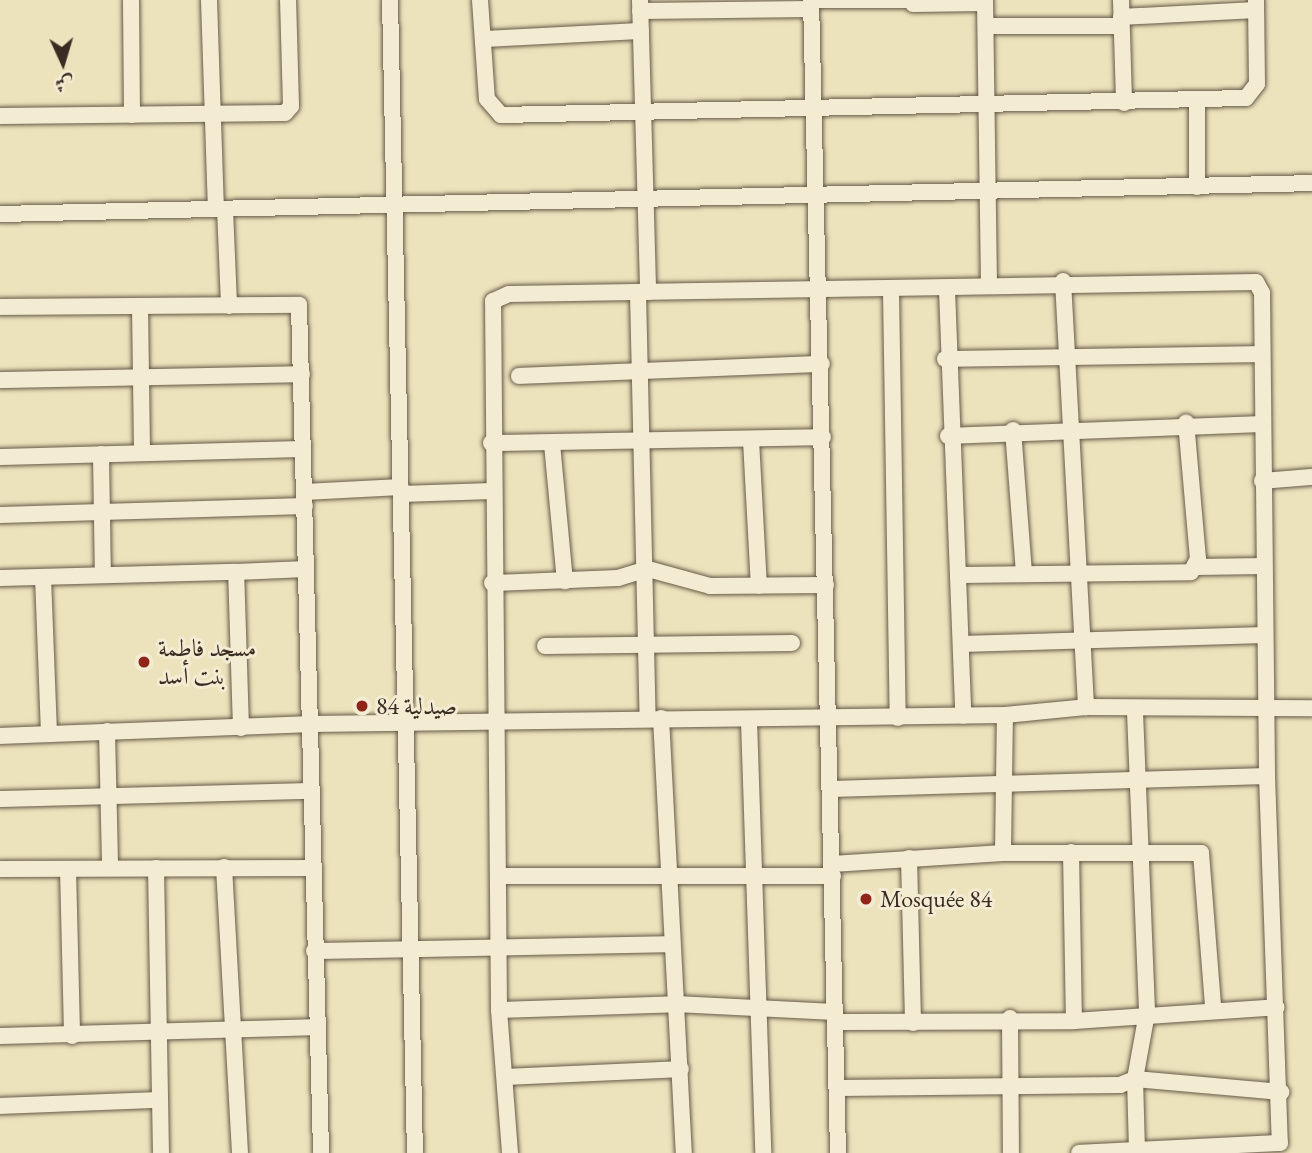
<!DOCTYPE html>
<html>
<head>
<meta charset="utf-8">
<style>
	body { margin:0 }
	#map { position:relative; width:1312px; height:1153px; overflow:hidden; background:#ece2bb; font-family:"EB Garamond",Amiri,serif }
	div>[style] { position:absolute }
	.roads { filter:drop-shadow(0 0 2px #675a49) drop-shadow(0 0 2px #675a49) }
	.minor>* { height:16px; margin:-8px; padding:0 8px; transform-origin:8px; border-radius:8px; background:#f3ecd3 }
	.dots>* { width:19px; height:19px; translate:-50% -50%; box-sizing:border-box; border:4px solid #f3ecd3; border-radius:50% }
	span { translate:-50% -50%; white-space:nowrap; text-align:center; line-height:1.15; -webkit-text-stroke:6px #f3ecd3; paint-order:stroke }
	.poi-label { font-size:24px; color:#3b2c23 }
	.left { translate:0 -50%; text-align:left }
	.north { position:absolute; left:28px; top:28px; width:70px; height:70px; -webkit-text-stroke:5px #f3ecd3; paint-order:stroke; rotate:176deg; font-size:19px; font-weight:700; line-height:28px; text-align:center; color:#3b2c23 }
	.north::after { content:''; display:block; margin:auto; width:24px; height:32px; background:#3b2c23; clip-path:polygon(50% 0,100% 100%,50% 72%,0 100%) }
</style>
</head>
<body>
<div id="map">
	<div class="roads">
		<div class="minor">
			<div style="left:131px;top:0;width:115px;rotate:89.5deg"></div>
			<div style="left:209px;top:0;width:209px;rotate:88.1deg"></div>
			<div style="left:390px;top:0;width:1153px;rotate:88.76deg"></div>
			<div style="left:480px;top:0;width:99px;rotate:86deg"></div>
			<div style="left:487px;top:99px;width:21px;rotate:49deg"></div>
			<div style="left:501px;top:115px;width:745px;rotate:-1.31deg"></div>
			<div style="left:1246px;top:98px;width:18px;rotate:-52deg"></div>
			<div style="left:1257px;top:84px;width:84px;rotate:-90.7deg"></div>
			<div style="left:640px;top:0;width:292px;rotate:88.4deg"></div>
			<div style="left:985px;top:0;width:286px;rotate:89.2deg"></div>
			<div style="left:1121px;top:0;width:103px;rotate:88.3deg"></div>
			<div style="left:913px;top:4px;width:72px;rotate:-0.8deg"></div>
			<div style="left:640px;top:11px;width:171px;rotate:-0.7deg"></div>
			<div style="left:1121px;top:17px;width:135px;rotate:-3deg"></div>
			<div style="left:986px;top:26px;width:135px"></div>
			<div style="left:483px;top:39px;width:158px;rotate:-2.9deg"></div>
			<div style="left:1197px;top:100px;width:87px;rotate:90deg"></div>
			<div style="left:0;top:116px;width:285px;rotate:-0.6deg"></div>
			<div style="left:285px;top:113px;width:9px;rotate:-49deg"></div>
			<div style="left:291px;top:106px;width:106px;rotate:-91.6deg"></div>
			<div style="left:225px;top:209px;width:97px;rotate:87.6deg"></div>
			<div style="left:0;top:214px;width:1312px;rotate:-1.35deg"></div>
			<div style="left:1063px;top:281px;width:427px;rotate:86.9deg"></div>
			<div style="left:891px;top:290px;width:428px;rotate:89.1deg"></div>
			<div style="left:947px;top:290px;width:426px;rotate:87.8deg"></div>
			<div style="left:638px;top:293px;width:425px;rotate:88.7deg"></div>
			<div style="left:140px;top:306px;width:146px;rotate:89.2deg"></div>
			<div style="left:0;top:307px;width:299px;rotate:-0.4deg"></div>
			<div style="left:299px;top:305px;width:848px;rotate:88.51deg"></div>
			<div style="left:945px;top:359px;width:313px;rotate:-0.9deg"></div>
			<div style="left:519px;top:376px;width:303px;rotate:-2.3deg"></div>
			<div style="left:0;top:380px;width:302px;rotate:-1.1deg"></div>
			<div style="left:1013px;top:430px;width:144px;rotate:85.6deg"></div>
			<div style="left:948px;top:436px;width:313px;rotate:-2.2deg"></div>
			<div style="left:751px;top:440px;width:146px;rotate:86.9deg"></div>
			<div style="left:491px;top:443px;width:332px;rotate:-1deg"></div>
			<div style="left:552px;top:444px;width:138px;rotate:84.6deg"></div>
			<div style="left:101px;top:454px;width:121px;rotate:89.1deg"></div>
			<div style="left:0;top:457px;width:303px;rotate:-1.5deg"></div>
			<div style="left:1262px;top:481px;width:50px;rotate:-4.6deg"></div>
			<div style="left:304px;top:492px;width:97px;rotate:-3deg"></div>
			<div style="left:401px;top:494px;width:91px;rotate:-1.9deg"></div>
			<div style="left:0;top:515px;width:305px;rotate:-1.7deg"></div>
			<div style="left:1196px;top:567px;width:68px;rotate:-0.8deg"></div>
			<div style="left:960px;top:575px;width:231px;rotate:-0.7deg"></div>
			<div style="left:1191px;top:572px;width:15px;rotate:-62deg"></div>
			<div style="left:1198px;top:559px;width:137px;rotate:-95deg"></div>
			<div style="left:43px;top:577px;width:156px;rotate:87.8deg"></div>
			<div style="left:0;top:578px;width:236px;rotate:-1.5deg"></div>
			<div style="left:492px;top:583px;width:126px;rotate:-2.3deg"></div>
			<div style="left:618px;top:578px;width:31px;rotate:-17deg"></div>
			<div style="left:648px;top:569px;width:64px;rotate:15.3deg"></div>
			<div style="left:710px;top:586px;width:116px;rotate:-0.5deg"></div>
			<div style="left:961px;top:644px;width:304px;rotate:-1.7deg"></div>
			<div style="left:545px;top:646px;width:247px;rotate:-0.7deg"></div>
			<div style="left:1135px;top:712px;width:301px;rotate:87.7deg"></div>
			<div style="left:1147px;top:1013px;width:67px;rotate:100.3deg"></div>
			<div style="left:1135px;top:1079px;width:71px;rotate:88.4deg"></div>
			<div style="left:661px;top:718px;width:436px;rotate:87deg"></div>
			<div style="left:749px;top:721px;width:432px;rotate:88.1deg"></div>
			<div style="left:241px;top:728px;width:156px;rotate:-91.8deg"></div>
			<div style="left:236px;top:572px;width:70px;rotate:-2.5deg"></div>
			<div style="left:107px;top:731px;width:137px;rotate:88.7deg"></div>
			<div style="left:0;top:736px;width:311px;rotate:-2.2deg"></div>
			<div style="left:311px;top:724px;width:694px;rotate:-0.74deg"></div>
			<div style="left:1005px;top:715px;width:81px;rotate:-5.6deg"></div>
			<div style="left:1086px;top:707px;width:226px;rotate:0.3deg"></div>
			<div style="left:831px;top:789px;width:436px;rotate:-1.7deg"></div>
			<div style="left:0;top:799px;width:312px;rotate:-1.5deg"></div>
			<div style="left:1071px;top:852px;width:169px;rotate:89deg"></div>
			<div style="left:1003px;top:853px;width:138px;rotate:-89.2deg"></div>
			<div style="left:909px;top:858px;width:165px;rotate:88.6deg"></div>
			<div style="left:832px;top:864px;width:171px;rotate:-3.7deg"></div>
			<div style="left:1003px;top:853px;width:198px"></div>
			<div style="left:1201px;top:853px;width:154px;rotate:85.5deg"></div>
			<div style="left:224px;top:867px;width:286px;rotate:86.8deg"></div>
			<div style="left:156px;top:868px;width:285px;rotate:89deg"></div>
			<div style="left:0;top:869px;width:314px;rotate:-0.2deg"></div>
			<div style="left:68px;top:869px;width:167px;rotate:88.6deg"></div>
			<div style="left:503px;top:876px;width:330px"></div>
			<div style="left:314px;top:951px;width:356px;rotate:-1.1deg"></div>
			<div style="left:499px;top:1010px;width:177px;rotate:-1.9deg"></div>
			<div style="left:676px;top:1004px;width:159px;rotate:2.9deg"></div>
			<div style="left:1010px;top:1018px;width:135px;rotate:89.6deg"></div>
			<div style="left:836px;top:1022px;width:238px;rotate:-0.2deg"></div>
			<div style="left:1074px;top:1021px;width:203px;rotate:-3.9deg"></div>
			<div style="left:0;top:1036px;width:313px;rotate:-1.6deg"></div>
			<div style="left:507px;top:1077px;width:174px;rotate:-2.6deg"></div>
			<div style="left:838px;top:1088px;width:282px;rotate:-0.6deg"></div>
			<div style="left:1120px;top:1085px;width:16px;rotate:-22deg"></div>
			<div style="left:1135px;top:1079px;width:147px;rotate:5.1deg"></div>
			<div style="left:0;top:1106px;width:158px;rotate:-2.2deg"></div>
			<div style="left:510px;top:1153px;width:143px;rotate:-94.4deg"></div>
			<div style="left:499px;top:1010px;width:709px;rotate:-90.48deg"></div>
			<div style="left:493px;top:301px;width:17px;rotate:-24deg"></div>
			<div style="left:509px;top:294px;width:747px;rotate:-0.92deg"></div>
			<div style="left:1256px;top:282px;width:13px;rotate:61deg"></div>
			<div style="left:1262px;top:293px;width:483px;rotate:89.4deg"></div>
			<div style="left:1267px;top:776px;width:367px;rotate:88deg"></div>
			<div style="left:1280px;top:1143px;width:201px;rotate:177.2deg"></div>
			<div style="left:838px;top:1153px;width:1153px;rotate:-91.34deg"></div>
			<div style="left:811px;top:0;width:102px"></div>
		</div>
	</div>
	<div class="dots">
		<div style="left:144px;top:662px;background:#8f2418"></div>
		<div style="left:362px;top:706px;background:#8f2418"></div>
		<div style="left:866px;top:899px;background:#8f2418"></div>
	</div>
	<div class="poi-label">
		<span class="left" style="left:158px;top:662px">مسجد فاطمة<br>بنت أسد</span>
		<span class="left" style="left:376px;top:706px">84 صيدلية</span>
		<span class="left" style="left:880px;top:899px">Mosquée 84</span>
	</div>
	<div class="north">ش</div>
</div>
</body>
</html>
